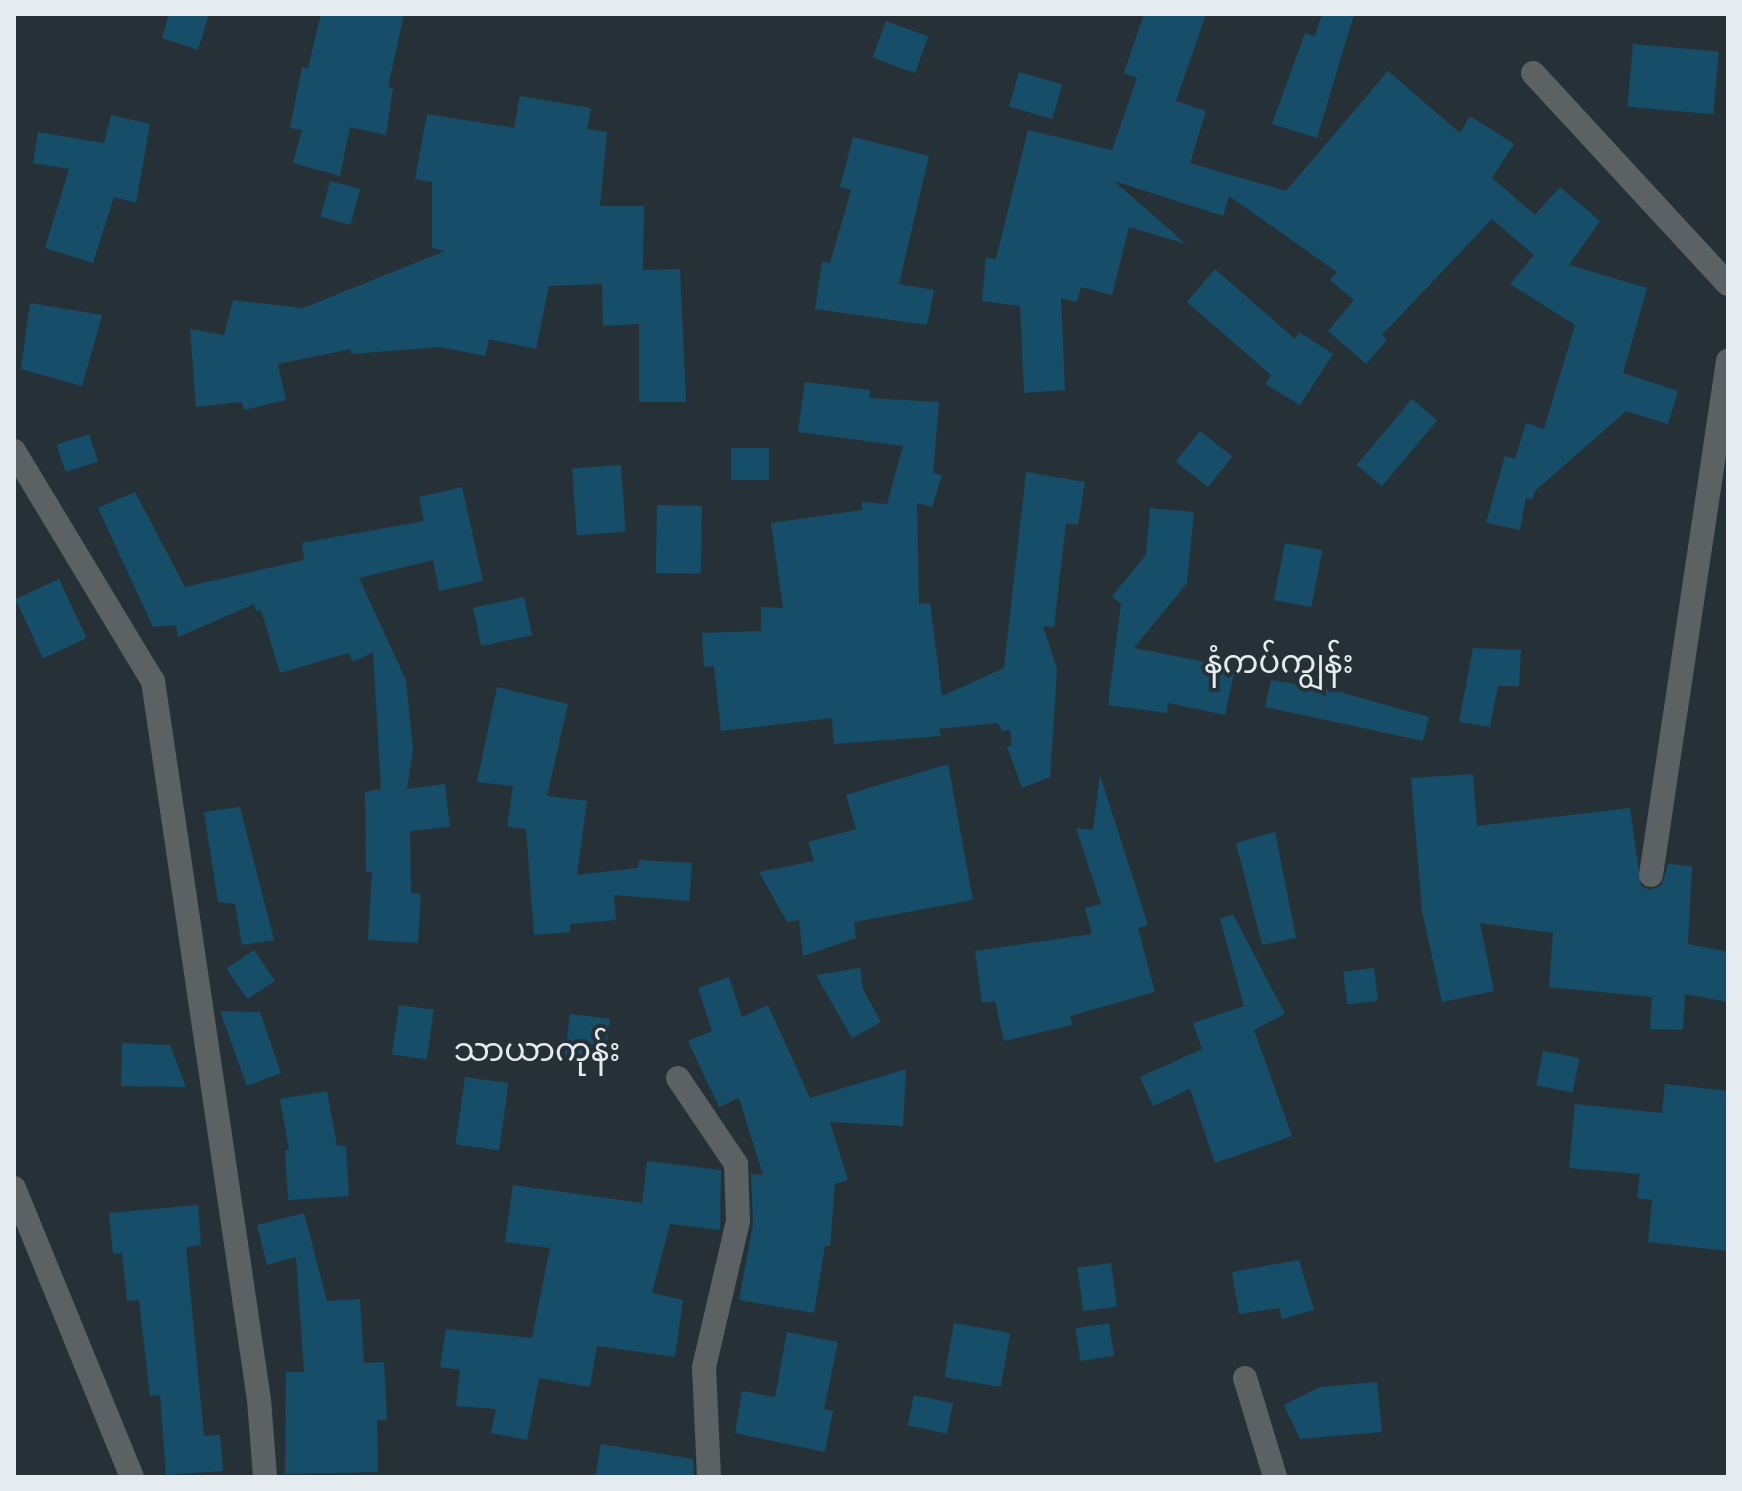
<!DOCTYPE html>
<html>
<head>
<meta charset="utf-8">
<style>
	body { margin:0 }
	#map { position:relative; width:1742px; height:1491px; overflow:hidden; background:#263137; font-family:Helvetica,"Noto Sans Myanmar",sans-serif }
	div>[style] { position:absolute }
	.building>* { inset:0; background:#164e69; transform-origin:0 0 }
	.minor>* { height:24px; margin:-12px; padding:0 12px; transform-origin:12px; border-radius:12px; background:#5c6164 }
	span { translate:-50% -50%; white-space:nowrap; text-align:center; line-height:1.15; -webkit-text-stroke:8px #263137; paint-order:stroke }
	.quarter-label { font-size:32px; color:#e5ecf0 }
	.frame { position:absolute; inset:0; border:16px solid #e5ecf0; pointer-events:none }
</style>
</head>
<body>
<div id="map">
	<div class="building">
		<div style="clip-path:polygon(169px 14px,209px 14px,198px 50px,162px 38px)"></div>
		<div style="clip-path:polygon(321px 14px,404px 14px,388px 87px,393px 88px,386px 135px,350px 127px,340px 176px,293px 163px,302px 130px,290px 128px,302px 67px,308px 68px)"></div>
		<div style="clip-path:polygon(1144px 14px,1206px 14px,1176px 101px,1206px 111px,1190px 163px,1286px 191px,1388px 71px,1460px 133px,1470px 116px,1514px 144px,1492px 178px,1535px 215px,1560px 187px,1600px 221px,1569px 265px,1647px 288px,1623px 373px,1678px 391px,1668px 424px,1626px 411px,1535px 491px,1532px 500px,1526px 498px,1520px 530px,1486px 523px,1505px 456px,1515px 459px,1526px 423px,1544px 429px,1575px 325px,1510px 284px,1534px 255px,1492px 219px,1382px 335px,1387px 340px,1366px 364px,1328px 331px,1354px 300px,1330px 280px,1337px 272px,1229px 196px,1223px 216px,1114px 181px,1186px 244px,1129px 227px,1112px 295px,1081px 287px,1077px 302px,1061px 298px,1065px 390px,1024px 393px,1020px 306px,982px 301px,986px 258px,996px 259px,1028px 130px,1112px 150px,1137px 78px,1124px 73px)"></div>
		<div style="clip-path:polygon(1322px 14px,1354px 14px,1317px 138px,1272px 124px,1305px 33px,1315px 36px)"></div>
		<div style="left:886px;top:21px;width:45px;height:39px;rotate:20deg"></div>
		<div style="left:1633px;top:44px;width:86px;height:63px;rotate:5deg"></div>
		<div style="left:1019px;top:72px;width:45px;height:36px;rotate:16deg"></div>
		<div style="clip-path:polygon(520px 96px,591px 108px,587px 129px,607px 132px,600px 206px,644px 206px,643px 270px,680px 269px,686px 402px,639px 402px,639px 324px,603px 326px,602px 284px,549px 286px,536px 349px,489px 339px,485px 356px,440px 347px,351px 354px,351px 349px,278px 364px,286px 400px,244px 410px,242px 402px,196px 407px,190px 329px,224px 335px,233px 300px,303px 308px,445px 251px,432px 248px,432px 182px,415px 179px,427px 114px,514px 128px)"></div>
		<div style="clip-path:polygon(111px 115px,150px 124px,136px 203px,114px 197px,93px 263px,45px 248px,69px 169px,33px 163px,38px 132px,104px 143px)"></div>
		<div style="clip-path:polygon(853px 137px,929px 156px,899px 284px,934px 290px,927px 325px,815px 309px,822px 262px,830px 263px,851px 190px,840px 187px)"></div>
		<div style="left:330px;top:181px;width:31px;height:37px;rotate:15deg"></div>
		<div style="clip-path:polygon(1215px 269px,1295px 339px,1299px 332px,1333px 354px,1300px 405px,1265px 384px,1271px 375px,1187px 302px)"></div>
		<div style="clip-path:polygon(30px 303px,102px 315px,82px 386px,21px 369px)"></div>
		<div style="clip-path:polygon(805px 382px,870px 390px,869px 398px,939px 402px,933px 473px,942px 475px,932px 507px,917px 503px,919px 604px,930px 603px,942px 696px,1004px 668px,1026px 472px,1085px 482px,1078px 525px,1066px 523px,1054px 627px,1043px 626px,1057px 669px,1050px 777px,1022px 788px,1007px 747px,1012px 745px,1010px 730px,1002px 731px,998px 723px,939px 729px,941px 736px,834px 744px,832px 718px,721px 731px,714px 666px,704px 667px,702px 633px,761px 631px,761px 607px,783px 608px,771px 523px,862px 510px,862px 502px,887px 504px,903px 446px,798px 432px)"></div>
		<div style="left:1412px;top:399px;width:33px;height:86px;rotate:40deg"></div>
		<div style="left:1200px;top:431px;width:41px;height:39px;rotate:38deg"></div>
		<div style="left:89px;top:434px;width:29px;height:34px;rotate:72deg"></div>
		<div style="left:731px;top:448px;width:38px;height:32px"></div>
		<div style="left:621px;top:465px;width:67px;height:49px;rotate:86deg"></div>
		<div style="clip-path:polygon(462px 487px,483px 581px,439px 591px,433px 560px,359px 578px,406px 680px,413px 750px,407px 789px,445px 784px,450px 827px,410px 831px,411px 893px,421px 894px,418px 943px,368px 940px,372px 872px,366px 872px,365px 792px,381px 789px,373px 652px,353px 662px,349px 653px,280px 673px,261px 610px,256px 611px,254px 604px,178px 637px,176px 625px,153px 627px,98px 508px,135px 492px,185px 587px,304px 560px,302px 543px,424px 521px,419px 497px)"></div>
		<div style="left:657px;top:505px;width:45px;height:68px;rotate:1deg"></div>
		<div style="clip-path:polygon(1150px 508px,1194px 512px,1187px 583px,1134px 648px,1235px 668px,1225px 715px,1168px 703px,1167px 713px,1108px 705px,1121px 604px,1112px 596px,1146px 555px)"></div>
		<div style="left:1285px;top:543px;width:38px;height:58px;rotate:11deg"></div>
		<div style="left:59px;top:579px;width:65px;height:48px;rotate:65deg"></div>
		<div style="left:524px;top:597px;width:39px;height:52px;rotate:78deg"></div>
		<div style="clip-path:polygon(1473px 648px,1521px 650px,1519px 686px,1498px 686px,1490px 727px,1459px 722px)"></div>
		<div style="clip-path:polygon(1271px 680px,1336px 691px,1429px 717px,1423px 741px,1265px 707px)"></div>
		<div style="clip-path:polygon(497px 687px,568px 704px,547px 796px,587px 801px,577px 875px,638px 868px,639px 860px,692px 863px,689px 901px,614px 895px,616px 920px,570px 924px,570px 932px,534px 935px,526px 829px,507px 827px,513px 786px,477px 782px)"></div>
		<div style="clip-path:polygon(948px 764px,973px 900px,854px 922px,856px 938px,803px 956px,799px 920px,787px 922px,759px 872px,814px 861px,808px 842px,856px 829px,846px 795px)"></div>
		<div style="clip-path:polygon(1473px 774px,1477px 826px,1630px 808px,1641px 886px,1650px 890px,1662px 885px,1668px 864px,1692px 866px,1688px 944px,1728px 952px,1728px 1002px,1685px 994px,1683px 1030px,1650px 1029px,1652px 997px,1549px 987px,1553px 933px,1480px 923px,1494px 991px,1442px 1002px,1422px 911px,1411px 778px)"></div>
		<div style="clip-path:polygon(1100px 775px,1148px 925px,1138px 928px,1155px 992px,1070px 1016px,1072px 1025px,1004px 1041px,995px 1001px,982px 1003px,975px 951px,1092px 934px,1085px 908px,1101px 904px,1076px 828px,1093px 830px)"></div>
		<div style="clip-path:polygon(240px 807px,274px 940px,242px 945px,235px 904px,218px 902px,204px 812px)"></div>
		<div style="clip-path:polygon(1275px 832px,1296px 938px,1262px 945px,1236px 843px)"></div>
		<div style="clip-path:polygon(1233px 914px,1285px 1014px,1254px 1030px,1292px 1136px,1215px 1163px,1190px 1089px,1153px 1106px,1140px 1077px,1202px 1049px,1193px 1023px,1244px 1006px,1220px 919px)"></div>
		<div style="left:254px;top:950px;width:37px;height:33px;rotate:56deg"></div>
		<div style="clip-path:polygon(860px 968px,863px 989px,881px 1022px,852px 1038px,816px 975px)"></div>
		<div style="left:1374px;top:968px;width:33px;height:31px;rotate:83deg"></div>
		<div style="clip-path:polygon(729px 977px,742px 1017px,768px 1005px,810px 1098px,906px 1069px,903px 1126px,830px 1122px,848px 1180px,835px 1184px,830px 1246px,825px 1246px,814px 1313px,739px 1300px,753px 1224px,751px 1174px,763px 1175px,739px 1098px,719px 1107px,688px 1041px,712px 1031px,698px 988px)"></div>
		<div style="left:399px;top:1005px;width:35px;height:50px;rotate:8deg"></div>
		<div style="clip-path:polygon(220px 1011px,260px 1012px,281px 1073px,247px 1086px)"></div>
		<div style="left:570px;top:1014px;width:40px;height:42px;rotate:7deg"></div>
		<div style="clip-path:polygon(122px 1043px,170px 1045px,186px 1087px,121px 1086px)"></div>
		<div style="left:1543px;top:1051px;width:37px;height:35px;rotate:11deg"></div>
		<div style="left:465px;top:1077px;width:44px;height:68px;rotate:8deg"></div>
		<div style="clip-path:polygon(1665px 1084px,1728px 1091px,1728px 1251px,1648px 1242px,1652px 1200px,1637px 1198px,1640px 1174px,1569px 1168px,1575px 1104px,1662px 1113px)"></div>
		<div style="clip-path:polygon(327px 1091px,337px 1146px,346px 1146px,349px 1196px,288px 1200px,285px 1150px,289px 1150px,280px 1099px)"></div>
		<div style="clip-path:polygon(647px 1161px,721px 1170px,720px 1230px,670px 1224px,652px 1293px,683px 1300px,675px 1357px,597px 1346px,590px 1387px,539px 1378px,527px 1440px,491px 1433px,496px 1409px,456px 1406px,460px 1370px,440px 1367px,446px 1329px,532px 1338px,550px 1248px,505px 1242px,513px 1185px,642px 1203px)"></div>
		<div style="clip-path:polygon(198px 1205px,201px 1245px,186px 1247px,204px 1436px,220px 1435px,223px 1471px,166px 1475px,160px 1395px,150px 1396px,139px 1300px,127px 1301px,122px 1253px,113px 1254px,109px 1213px)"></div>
		<div style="clip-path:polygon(304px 1213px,327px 1301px,360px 1299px,364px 1363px,384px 1362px,387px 1420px,377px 1420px,378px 1472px,285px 1474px,286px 1372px,304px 1372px,296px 1257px,267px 1265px,257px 1225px)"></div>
		<div style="clip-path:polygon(1299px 1260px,1314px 1310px,1282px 1319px,1279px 1308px,1239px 1314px,1232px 1272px)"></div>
		<div style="left:1111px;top:1263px;width:44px;height:34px;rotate:82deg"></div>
		<div style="left:954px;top:1323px;width:57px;height:55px;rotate:10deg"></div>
		<div style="left:1109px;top:1323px;width:33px;height:34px;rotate:81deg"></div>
		<div style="clip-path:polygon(787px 1332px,838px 1342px,824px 1409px,833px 1411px,825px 1452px,735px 1433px,742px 1391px,775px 1397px)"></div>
		<div style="clip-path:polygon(1377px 1382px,1382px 1432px,1300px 1439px,1284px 1405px,1320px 1387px)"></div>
		<div style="left:914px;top:1395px;width:40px;height:31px;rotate:12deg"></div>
		<div style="clip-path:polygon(601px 1444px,693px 1459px,694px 1477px,595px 1477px)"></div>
	</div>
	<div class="minor">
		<div style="left:1533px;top:73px;width:287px;rotate:47.3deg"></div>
		<div style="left:14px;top:451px;width:269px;rotate:58.9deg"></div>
		<div style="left:153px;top:681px;width:727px;rotate:81.61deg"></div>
		<div style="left:259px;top:1400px;width:77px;rotate:85.5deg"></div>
		<div style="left:1651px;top:875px;width:520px;rotate:-81.48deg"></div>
		<div style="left:678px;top:1078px;width:104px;rotate:56deg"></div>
		<div style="left:736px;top:1164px;width:57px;rotate:88deg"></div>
		<div style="left:738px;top:1221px;width:150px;rotate:103.1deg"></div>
		<div style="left:704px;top:1367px;width:110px;rotate:87.4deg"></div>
		<div style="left:14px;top:1188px;width:312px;rotate:67.8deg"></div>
		<div style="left:1245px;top:1378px;width:103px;rotate:73.1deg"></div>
	</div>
	<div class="quarter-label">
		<span style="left:1279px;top:662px">နံကပ်ကျွန်း</span>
		<span style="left:537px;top:1050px">သာယာကုန်း</span>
	</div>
	<div class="frame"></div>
</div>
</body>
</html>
